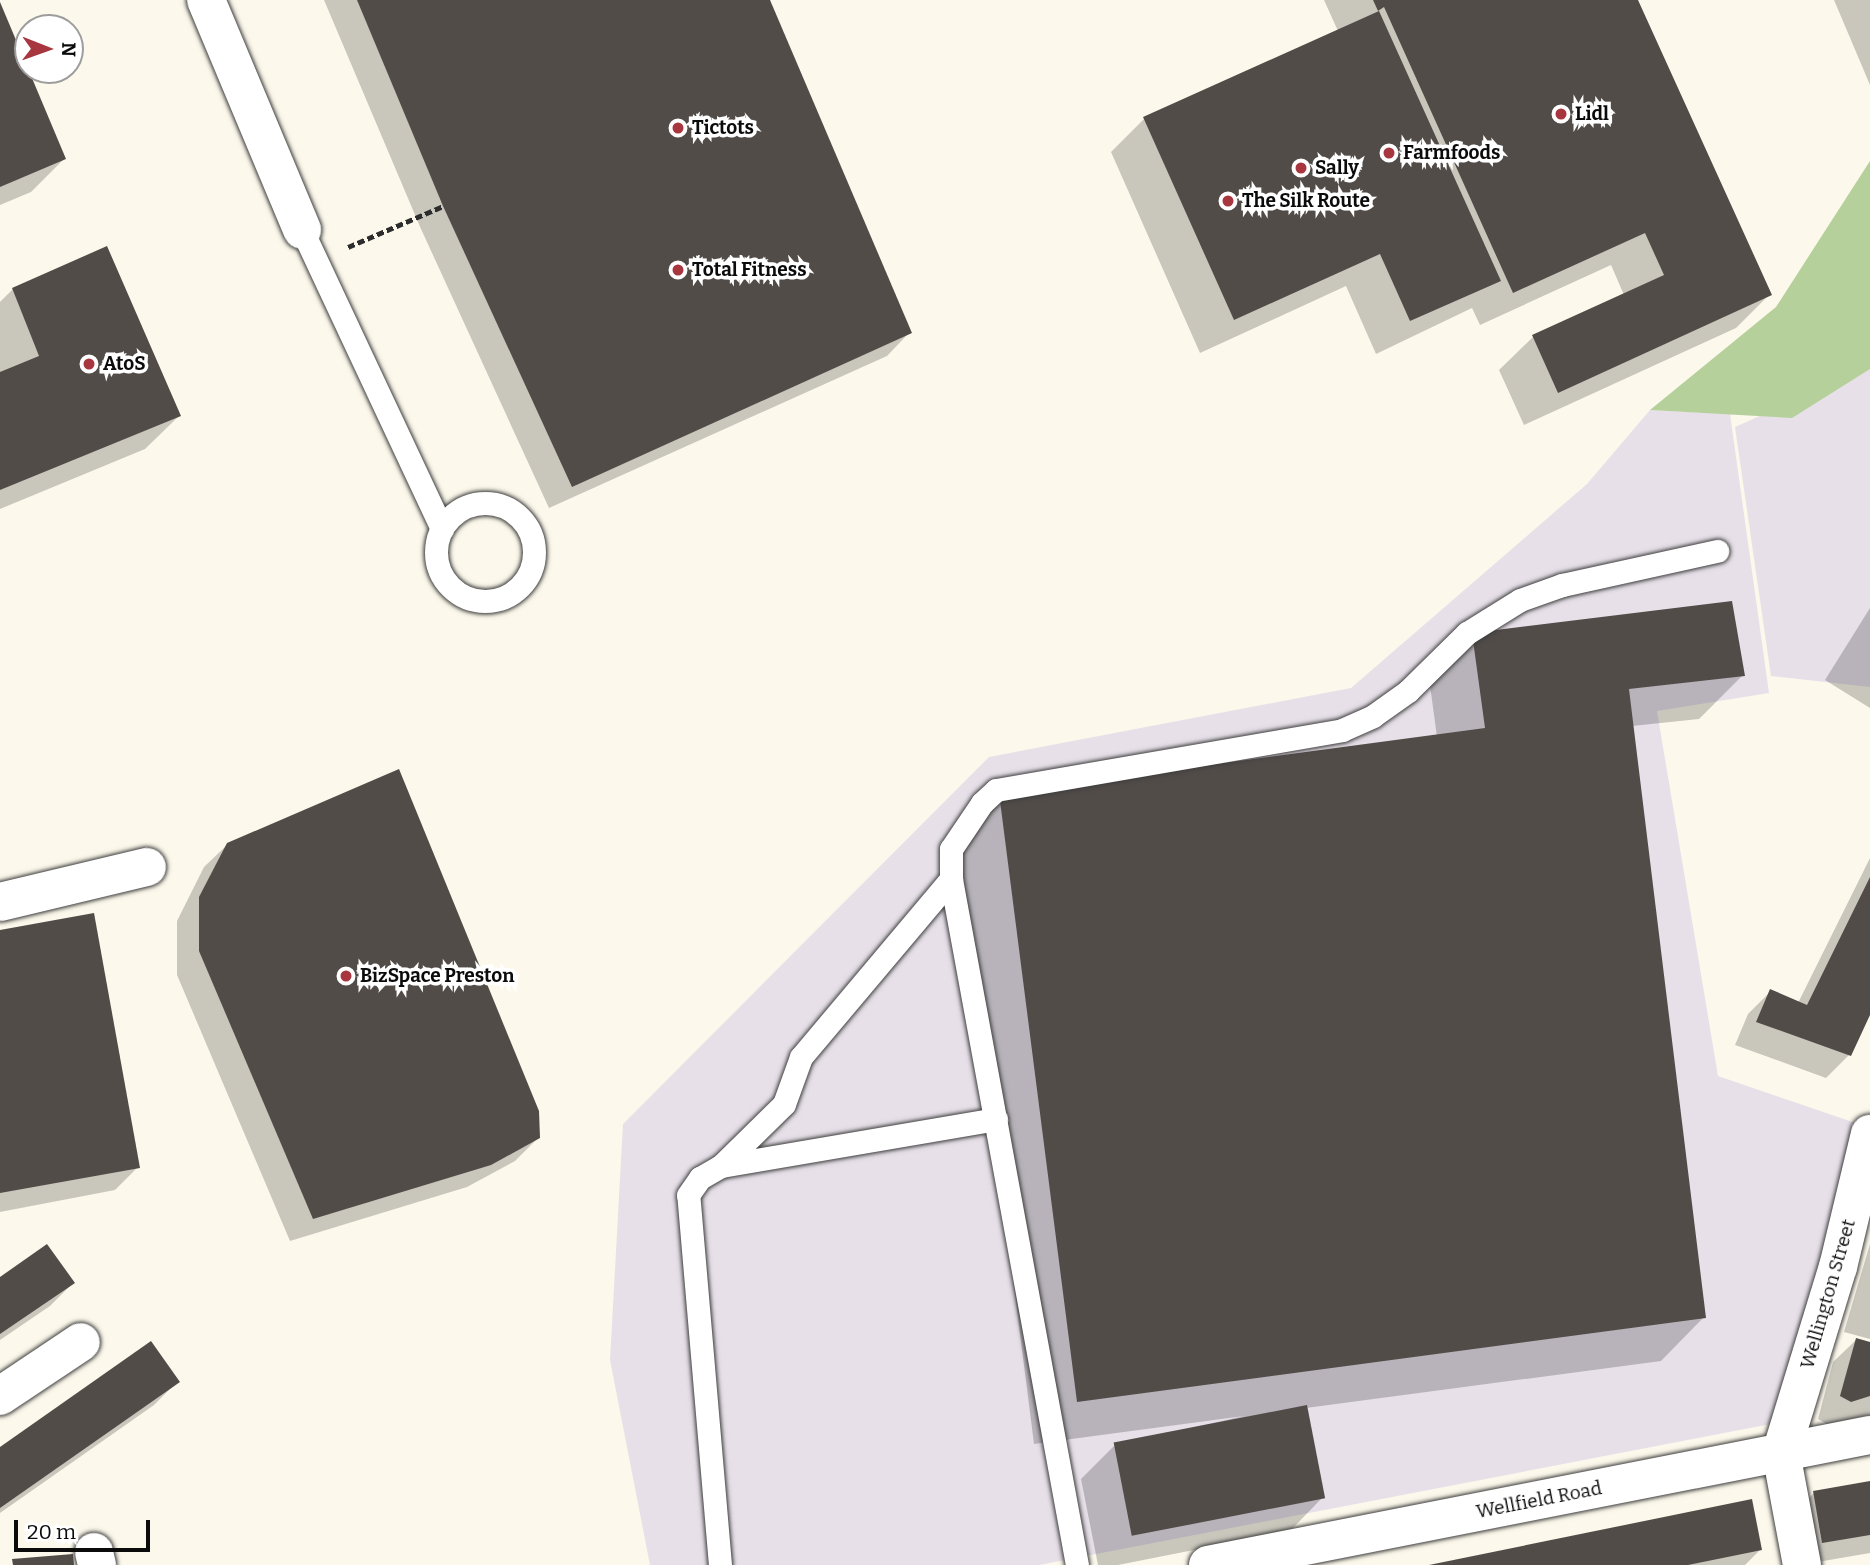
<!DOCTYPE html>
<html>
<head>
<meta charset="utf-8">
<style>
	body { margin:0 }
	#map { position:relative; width:1870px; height:1565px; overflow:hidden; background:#fcf8eb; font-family:Bitter,serif }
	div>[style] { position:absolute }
	.industrial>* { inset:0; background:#e7e0e9 }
	.forest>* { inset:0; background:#b5d09b }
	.shadow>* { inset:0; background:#0003 }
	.building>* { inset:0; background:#524c49; transform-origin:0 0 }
	.path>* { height:4.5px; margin-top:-2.25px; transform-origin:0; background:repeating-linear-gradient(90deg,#2d2d2d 0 7px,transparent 0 10.5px) }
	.roads { filter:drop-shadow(0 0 2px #3e3e3e) drop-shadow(0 0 2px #3e3e3e) }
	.service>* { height:23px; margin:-11.5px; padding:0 11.5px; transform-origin:11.5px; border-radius:11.5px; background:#fff }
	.service>.ring { margin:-11.5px; padding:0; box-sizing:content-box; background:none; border:23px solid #fff; border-radius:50% }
	.minor>* { height:38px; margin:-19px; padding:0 19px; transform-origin:19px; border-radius:19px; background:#fff }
	.dots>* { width:19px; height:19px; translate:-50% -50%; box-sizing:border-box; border:4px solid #fff; border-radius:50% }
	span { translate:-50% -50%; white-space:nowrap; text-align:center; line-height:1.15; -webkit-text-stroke:7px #fff; paint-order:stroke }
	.poi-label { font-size:19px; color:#0b0b0b; font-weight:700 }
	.left { translate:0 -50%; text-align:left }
	.street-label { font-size:19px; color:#0b0b0b }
	.north { position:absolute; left:14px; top:14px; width:70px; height:70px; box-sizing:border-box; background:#fff; border:2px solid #9d9d9d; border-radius:50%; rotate:91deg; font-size:19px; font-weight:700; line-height:28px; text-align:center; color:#0b0b0b }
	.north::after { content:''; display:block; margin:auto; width:24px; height:32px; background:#a8363f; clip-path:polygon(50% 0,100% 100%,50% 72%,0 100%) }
	.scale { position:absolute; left:14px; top:1520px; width:136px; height:32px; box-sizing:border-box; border:4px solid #0b0b0b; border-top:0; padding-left:9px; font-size:21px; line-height:24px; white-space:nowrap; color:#0b0b0b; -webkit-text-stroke:5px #fff; paint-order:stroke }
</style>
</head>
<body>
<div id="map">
	<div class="industrial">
		<div style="clip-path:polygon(1870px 367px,1870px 687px,1771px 676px,1735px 427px)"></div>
		<div style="clip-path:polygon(1650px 410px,1730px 414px,1769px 693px,1657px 711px,1718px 1076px,1870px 1128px,1807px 1417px,1039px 1565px,650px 1565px,610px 1360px,623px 1124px,989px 757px,1351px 688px,1587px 484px)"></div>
	</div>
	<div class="forest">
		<div style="clip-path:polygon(1870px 161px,1870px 369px,1792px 418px,1650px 410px,1776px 307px)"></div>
	</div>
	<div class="shadow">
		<div style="clip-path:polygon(324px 0,768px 0,909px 333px,887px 356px,549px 508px,421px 229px)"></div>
		<div style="clip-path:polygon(1324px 0,1636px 0,1770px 294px,1736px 328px,1524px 425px,1499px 370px,1533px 337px,1624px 295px,1611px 265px,1480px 325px,1472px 308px,1376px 354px,1346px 286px,1200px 353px,1111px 152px,1144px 119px,1338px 31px)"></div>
		<div style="clip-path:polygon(1834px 0,1870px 0,1870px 85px)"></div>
		<div style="clip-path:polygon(0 6px,64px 159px,31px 192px,0 205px)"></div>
		<div style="clip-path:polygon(13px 289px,179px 416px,145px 449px,0 509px,0 302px)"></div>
		<div style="clip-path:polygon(1870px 608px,1870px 708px,1825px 680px)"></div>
		<div style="clip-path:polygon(1473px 634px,1743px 675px,1699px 719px,1632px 726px,1704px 1317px,1661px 1361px,1306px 1408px,1323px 1497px,1290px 1531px,1118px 1565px,1098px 1565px,1081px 1479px,1115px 1445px,1244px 1416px,1034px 1444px,957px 839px,1000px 795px,1437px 737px,1429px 678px)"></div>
		<div style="clip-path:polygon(228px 844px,538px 1138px,515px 1161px,467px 1187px,290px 1241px,177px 975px,177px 921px,204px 867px)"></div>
		<div style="clip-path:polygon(1870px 858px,1870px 1013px,1849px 1055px,1826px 1078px,1735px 1045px,1748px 1014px,1771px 991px,1798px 1003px)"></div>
		<div style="clip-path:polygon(0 932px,138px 1167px,115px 1190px,0 1212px)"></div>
		<div style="clip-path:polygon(1870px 1244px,1870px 1339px,1844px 1332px)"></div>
		<div style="clip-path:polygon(0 1279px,73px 1283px,50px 1306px,0 1340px)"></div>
		<div style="clip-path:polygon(1856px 1340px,1870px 1344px,1870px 1415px,1827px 1424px,1818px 1419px,1833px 1362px)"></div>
		<div style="clip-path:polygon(177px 1382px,154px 1405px,0 1513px,0 1449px)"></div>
		<div style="clip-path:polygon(1870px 1483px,1870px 1553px,1800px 1565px,1791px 1516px,1814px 1493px)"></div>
		<div style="clip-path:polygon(1760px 1550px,1745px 1565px,1431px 1565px)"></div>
	</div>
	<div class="building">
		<div style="clip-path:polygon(357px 0,770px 0,912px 333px,572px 487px,443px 206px)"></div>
		<div style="clip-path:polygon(1373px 0,1638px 0,1772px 295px,1558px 393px,1532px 335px,1664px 275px,1645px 233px,1513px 293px,1384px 7px,1378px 11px)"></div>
		<div style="clip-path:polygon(0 2px,66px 159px,0 187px)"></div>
		<div style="clip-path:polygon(1379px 11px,1501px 281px,1410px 321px,1380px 254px,1234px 320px,1143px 117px)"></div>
		<div style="clip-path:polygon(107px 246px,181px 416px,0 490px,0 372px,39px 356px,12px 288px)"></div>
		<div style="clip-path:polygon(1732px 601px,1745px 676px,1629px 689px,1706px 1318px,1077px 1402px,999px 793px,1485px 728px,1472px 633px)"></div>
		<div style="clip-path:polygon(399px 769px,539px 1111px,540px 1138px,491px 1165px,313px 1219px,199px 951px,199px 897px,227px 843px)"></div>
		<div style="clip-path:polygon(1870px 877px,1870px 1015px,1851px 1056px,1756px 1022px,1770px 989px,1807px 1005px)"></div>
		<div style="clip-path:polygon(94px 913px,140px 1168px,0 1193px,0 930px)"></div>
		<div style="clip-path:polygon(47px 1244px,75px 1283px,0 1334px,0 1277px)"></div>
		<div style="clip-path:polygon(1856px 1338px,1870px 1342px,1870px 1396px,1851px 1402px,1840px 1396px)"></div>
		<div style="clip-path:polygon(151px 1341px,180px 1382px,0 1508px,0 1447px)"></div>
		<div style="left:1307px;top:1405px;width:95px;height:197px;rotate:79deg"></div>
		<div style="clip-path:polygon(1870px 1481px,1870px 1535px,1822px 1543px,1813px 1491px)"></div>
		<div style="clip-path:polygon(1752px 1499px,1762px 1550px,1688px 1565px,1429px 1565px)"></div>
		<div style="clip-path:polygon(73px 1554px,74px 1565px,13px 1565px,12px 1559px)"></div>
	</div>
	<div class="path">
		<div style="left:348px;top:247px;width:103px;rotate:-23.3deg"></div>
	</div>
	<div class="roads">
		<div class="service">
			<div style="left:302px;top:230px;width:330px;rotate:64.9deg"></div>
			<div class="ring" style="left:436px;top:503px;width:75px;height:75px"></div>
			<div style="left:721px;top:1166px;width:88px;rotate:-44.5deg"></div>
			<div style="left:784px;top:1104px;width:50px;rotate:-70.1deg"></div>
			<div style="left:801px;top:1057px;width:233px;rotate:-49.9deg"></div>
			<div style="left:720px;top:1565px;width:371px;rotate:-94.9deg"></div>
			<div style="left:688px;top:1195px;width:21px;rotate:-55deg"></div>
			<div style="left:700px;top:1178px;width:24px;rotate:-30deg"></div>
			<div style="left:721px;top:1166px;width:279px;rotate:-9.7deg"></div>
			<div style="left:1077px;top:1565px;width:697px;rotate:-100.41deg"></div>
			<div style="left:951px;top:879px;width:30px;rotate:-90deg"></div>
			<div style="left:951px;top:849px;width:55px;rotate:-56deg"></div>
			<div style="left:982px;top:803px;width:19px;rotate:-43deg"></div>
			<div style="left:996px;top:790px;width:351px;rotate:-9.8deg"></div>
			<div style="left:1342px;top:730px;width:34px;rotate:-24deg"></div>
			<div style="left:1373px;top:716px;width:43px;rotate:-35.5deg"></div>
			<div style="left:1408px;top:691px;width:83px;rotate:-44.5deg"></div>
			<div style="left:1467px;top:633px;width:62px;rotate:-31.9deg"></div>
			<div style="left:1520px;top:600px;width:45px;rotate:-19.7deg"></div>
			<div style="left:1562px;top:585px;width:159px;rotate:-12.4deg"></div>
		</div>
		<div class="minor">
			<div style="left:206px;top:0;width:249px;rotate:67.3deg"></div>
			<div style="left:0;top:902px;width:151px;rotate:-13.4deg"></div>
			<div style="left:0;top:1396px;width:97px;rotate:-33.7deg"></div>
			<div style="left:94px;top:1552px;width:13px;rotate:77deg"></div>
			<div style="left:1208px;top:1565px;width:675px;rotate:-11.11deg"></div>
			<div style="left:1802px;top:1565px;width:114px;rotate:-100.6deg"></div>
			<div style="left:1781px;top:1453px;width:195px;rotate:-73deg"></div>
			<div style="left:1838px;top:1267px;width:137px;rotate:-76.5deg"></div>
		</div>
	</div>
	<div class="dots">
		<div style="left:1561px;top:114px;background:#a8363f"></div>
		<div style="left:678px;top:128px;background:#a8363f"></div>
		<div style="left:1389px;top:153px;background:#a8363f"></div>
		<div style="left:1301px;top:168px;background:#a8363f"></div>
		<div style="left:1228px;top:201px;background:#a8363f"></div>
		<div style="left:678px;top:270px;background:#a8363f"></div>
		<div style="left:89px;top:364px;background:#a8363f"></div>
		<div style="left:346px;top:976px;background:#a8363f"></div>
	</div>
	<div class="poi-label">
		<span class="left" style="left:1575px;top:114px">Lidl</span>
		<span class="left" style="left:692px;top:128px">Tictots</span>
		<span class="left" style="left:1403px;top:153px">Farmfoods</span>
		<span class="left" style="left:1315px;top:168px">Sally</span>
		<span class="left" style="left:1242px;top:201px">The Silk Route</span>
		<span class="left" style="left:692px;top:270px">Total Fitness</span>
		<span class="left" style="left:103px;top:364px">AtoS</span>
		<span class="left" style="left:360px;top:976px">BizSpace Preston</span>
	</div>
	<div class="street-label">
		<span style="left:1828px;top:1294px;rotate:-74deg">Wellington Street</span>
		<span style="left:1539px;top:1500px;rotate:-11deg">Wellfield Road</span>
	</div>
	<div class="north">N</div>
	<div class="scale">20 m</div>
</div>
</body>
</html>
